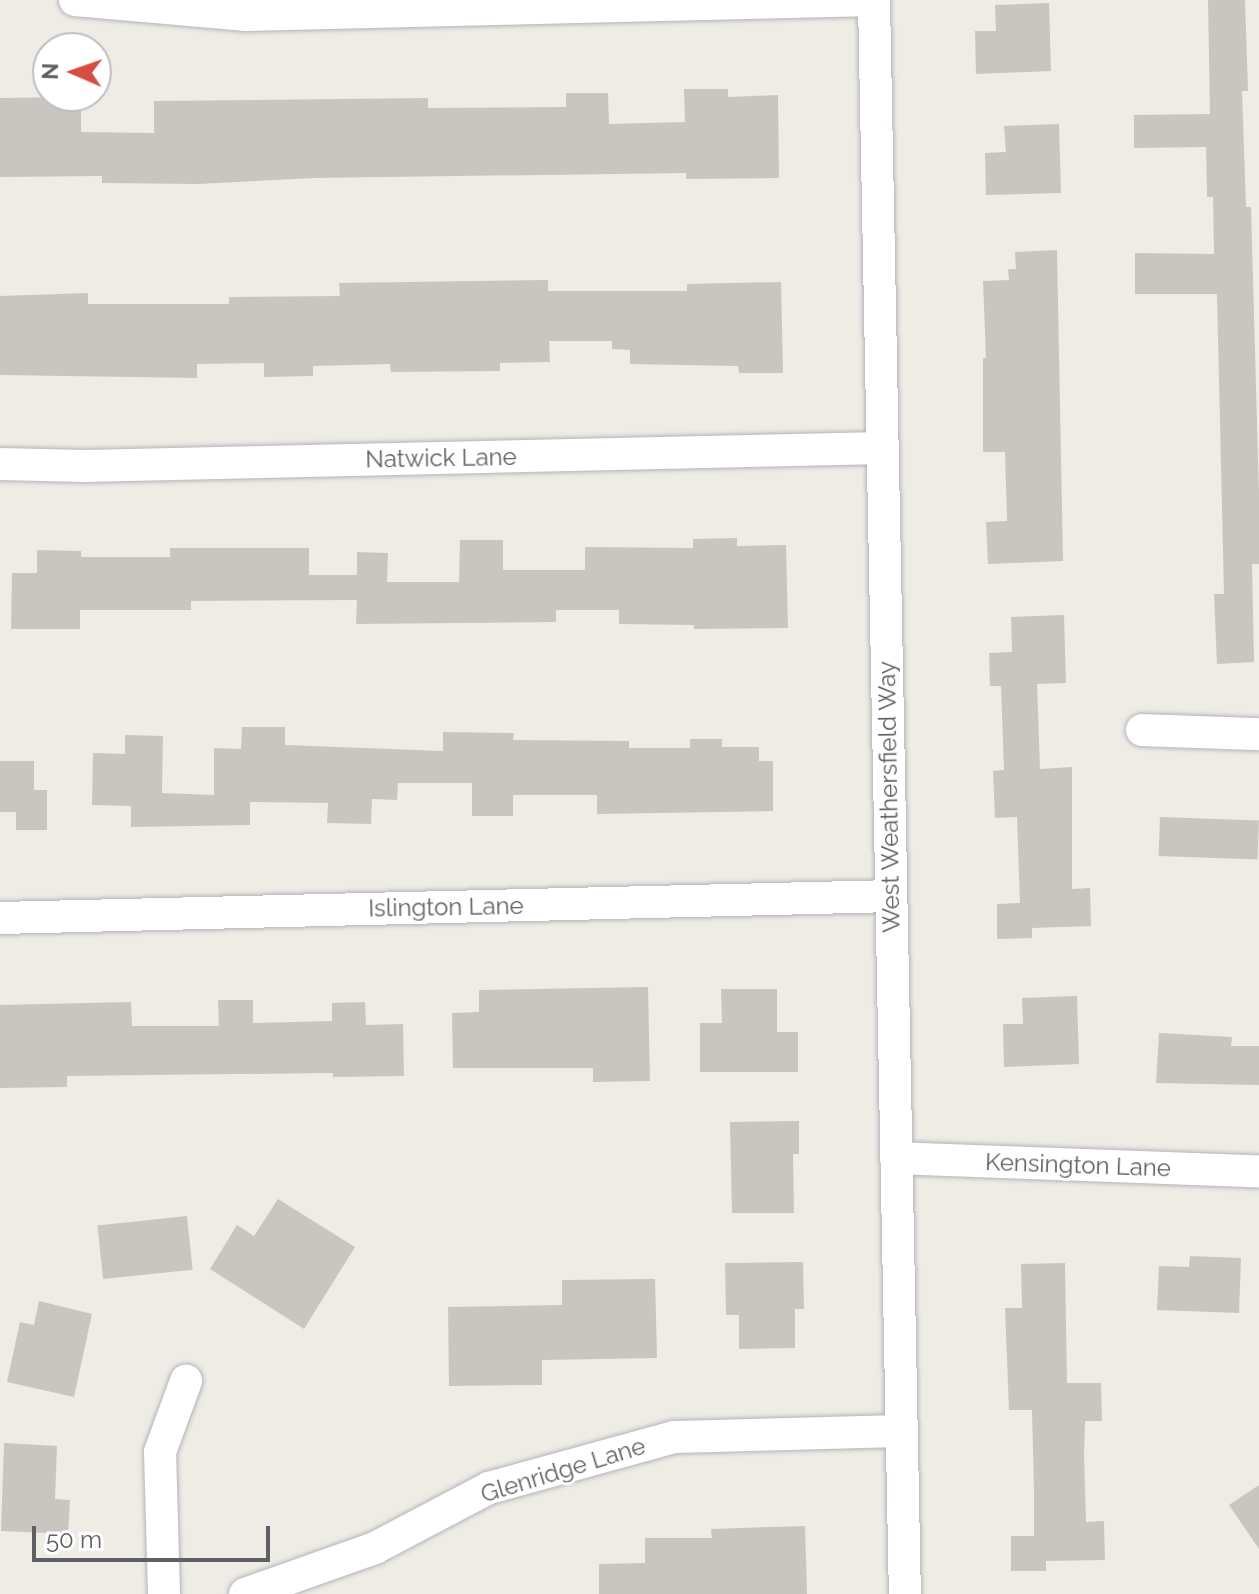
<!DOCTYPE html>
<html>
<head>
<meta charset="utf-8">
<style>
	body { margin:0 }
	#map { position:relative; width:1259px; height:1594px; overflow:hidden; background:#eeece5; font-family:Raleway,sans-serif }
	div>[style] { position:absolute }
	.building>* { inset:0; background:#c9c6c2; transform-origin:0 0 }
	.roads { filter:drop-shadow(0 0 2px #b2b5b9) drop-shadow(0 0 2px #b2b5b9) }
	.minor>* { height:32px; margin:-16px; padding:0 16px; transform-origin:16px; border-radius:16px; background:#fff }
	span { translate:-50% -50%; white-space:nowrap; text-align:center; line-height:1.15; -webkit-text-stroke:6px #fff; paint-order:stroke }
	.street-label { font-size:24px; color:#5d6064 }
	.north { position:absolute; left:32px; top:32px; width:80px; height:80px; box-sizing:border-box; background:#fff; border:2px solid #bebfc1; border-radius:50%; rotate:272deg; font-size:22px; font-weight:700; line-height:32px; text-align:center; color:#5d6064 }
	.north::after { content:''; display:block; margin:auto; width:28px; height:36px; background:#d64c43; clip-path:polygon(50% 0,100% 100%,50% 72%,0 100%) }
	.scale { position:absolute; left:32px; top:1526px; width:238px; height:36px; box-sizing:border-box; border:4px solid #5d6064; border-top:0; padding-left:10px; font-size:24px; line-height:28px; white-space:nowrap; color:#5d6064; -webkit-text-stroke:6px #fff; paint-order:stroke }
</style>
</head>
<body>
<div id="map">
	<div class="building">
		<div style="clip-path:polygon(1208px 0,1245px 0,1248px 91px,1242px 91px,1246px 207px,1251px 207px,1259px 494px,1259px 564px,1252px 564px,1254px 662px,1217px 664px,1214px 594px,1224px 594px,1217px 294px,1135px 294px,1135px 253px,1214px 254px,1213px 197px,1207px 197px,1206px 147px,1134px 148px,1134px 115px,1210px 114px)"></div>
		<div style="clip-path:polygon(1049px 3px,1051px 71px,976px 74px,975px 31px,996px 31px,995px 5px)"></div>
		<div style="clip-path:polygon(684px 89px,728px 89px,728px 97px,778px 95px,779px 178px,686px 179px,686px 173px,314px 178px,198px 184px,102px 183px,102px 176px,0 177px,0 98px,81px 97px,81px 132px,154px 133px,154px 101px,428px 98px,428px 108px,566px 107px,566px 93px,608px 93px,609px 124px,685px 122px)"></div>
		<div style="clip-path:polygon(1059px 124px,1061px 193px,986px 195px,985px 153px,1006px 152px,1004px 126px)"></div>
		<div style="clip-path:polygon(1057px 250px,1063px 561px,988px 564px,986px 522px,1007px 521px,1005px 452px,983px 452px,983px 358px,986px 358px,983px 281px,1009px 280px,1008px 269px,1016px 269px,1015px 252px)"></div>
		<div style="clip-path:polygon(548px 280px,548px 291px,687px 291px,687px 284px,781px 282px,783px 373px,739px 373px,738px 366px,630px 364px,630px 350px,612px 349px,612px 341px,549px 341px,550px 362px,500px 363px,500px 371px,391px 372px,390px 364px,313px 366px,313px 376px,264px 377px,264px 363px,197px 364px,197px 378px,0 375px,0 296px,88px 293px,88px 304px,229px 304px,229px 297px,340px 296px,339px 283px)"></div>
		<div style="clip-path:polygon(737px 538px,737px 546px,786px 545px,788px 628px,694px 629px,694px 625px,619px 624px,619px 610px,556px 610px,556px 622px,356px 624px,357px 600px,191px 601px,191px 610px,80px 610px,80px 629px,11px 629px,12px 573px,37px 573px,37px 550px,81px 551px,81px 557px,170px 557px,170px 548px,309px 548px,309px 575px,357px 575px,357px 552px,388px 553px,387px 582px,459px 582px,460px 540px,503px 540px,503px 570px,585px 570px,585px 547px,693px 548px,693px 539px)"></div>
		<div style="clip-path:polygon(1064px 615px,1066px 683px,1037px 684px,1040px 769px,1072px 767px,1072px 889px,1090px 888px,1091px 926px,1032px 928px,1032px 938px,997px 939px,997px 904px,1020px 903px,1017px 817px,995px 818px,993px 771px,1004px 770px,1001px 686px,990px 686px,989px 653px,1012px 652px,1011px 617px)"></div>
		<div style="clip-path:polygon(242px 727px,285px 727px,285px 745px,443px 751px,443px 732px,514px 733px,513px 740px,629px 741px,629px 748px,690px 748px,690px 739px,722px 739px,722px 747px,759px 747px,759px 761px,773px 761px,773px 811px,597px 814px,597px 795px,513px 795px,513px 816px,472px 816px,472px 783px,398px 783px,397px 800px,372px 799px,371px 824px,327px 823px,328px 803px,250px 802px,250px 825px,131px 827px,131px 806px,92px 805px,93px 753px,125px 754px,125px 735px,163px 736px,162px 793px,214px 795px,214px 748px,241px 749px)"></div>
		<div style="clip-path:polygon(0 761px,34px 761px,34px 790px,47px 790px,47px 830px,16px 830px,16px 812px,0 812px)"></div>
		<div style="left:1160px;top:817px;width:99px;height:39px;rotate:2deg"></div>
		<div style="clip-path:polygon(648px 987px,650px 1081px,593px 1082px,593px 1068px,453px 1068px,452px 1013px,479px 1012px,479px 990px)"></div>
		<div style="clip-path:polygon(721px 989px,777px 989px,777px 1032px,798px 1032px,798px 1072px,700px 1072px,700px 1023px,722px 1023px)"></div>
		<div style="clip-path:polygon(1077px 996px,1079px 1064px,1004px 1067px,1003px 1024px,1023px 1024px,1022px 998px)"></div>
		<div style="clip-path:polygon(218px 1000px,253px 1000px,253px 1023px,332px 1021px,332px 1003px,365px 1002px,366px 1025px,403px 1024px,404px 1076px,333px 1077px,333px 1073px,67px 1076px,67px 1087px,0 1088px,0 1005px,131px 1002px,132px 1026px,219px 1026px)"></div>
		<div style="clip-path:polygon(1159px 1033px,1232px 1037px,1231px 1046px,1259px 1046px,1259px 1085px,1156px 1083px)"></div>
		<div style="clip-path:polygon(799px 1121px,799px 1154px,793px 1154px,794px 1213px,732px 1213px,730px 1122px)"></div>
		<div style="clip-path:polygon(278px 1199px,355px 1247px,304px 1329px,210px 1269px,237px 1225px,254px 1236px)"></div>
		<div style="left:187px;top:1216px;width:54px;height:90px;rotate:84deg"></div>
		<div style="clip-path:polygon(1190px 1256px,1241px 1258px,1239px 1313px,1157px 1310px,1159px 1266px,1189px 1267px)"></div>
		<div style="clip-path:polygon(803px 1262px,804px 1309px,795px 1309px,795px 1348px,739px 1349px,739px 1315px,726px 1315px,725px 1263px)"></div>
		<div style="clip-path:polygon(1065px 1263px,1067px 1383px,1101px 1383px,1102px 1421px,1085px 1421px,1084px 1454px,1086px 1522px,1104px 1521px,1105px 1560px,1046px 1561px,1046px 1571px,1011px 1571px,1011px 1536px,1034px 1536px,1034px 1490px,1032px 1410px,1009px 1410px,1005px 1308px,1022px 1308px,1021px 1264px)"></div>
		<div style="clip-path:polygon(655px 1279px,657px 1358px,542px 1360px,542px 1385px,449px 1386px,448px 1307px,562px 1305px,562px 1280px)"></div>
		<div style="clip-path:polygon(39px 1301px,92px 1314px,74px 1397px,7px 1382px,20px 1322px,34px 1325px)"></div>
		<div style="clip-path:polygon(4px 1443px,57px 1446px,55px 1499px,70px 1500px,68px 1534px,1px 1531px)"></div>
		<div style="clip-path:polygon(1259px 1485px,1259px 1549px,1229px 1505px)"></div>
		<div style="clip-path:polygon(805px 1526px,807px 1594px,599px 1594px,599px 1564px,645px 1563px,645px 1538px,712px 1538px,711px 1529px)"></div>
	</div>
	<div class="roads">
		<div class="minor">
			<div style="left:75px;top:0;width:172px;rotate:5deg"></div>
			<div style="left:246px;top:15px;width:628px;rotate:-1.37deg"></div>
			<div style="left:874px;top:0;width:1594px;rotate:88.89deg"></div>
			<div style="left:0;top:464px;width:85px;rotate:1.3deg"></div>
			<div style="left:85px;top:466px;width:798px;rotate:-1.29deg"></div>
			<div style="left:1142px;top:730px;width:117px;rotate:2deg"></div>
			<div style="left:0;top:918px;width:891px;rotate:-1.41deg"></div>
			<div style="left:896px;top:1158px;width:363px;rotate:2.1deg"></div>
			<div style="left:164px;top:1594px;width:142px;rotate:-91.6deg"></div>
			<div style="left:160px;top:1452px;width:76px;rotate:-69.9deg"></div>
			<div style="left:245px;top:1594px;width:138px;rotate:-19.5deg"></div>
			<div style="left:375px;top:1548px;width:129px;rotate:-27.8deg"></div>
			<div style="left:489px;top:1488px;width:192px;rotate:-15.4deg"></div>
			<div style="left:674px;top:1437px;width:228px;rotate:-1.5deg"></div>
		</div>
	</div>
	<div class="street-label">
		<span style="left:441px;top:458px;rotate:-1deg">Natwick Lane</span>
		<span style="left:889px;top:797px;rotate:-91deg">West Weathersfield Way</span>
		<span style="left:446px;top:907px;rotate:-1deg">Islington Lane</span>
		<span style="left:1078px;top:1165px;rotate:2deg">Kensington Lane</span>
		<span style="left:563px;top:1470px;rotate:-17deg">Glenridge Lane</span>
	</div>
	<div class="north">N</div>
	<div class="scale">50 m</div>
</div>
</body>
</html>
